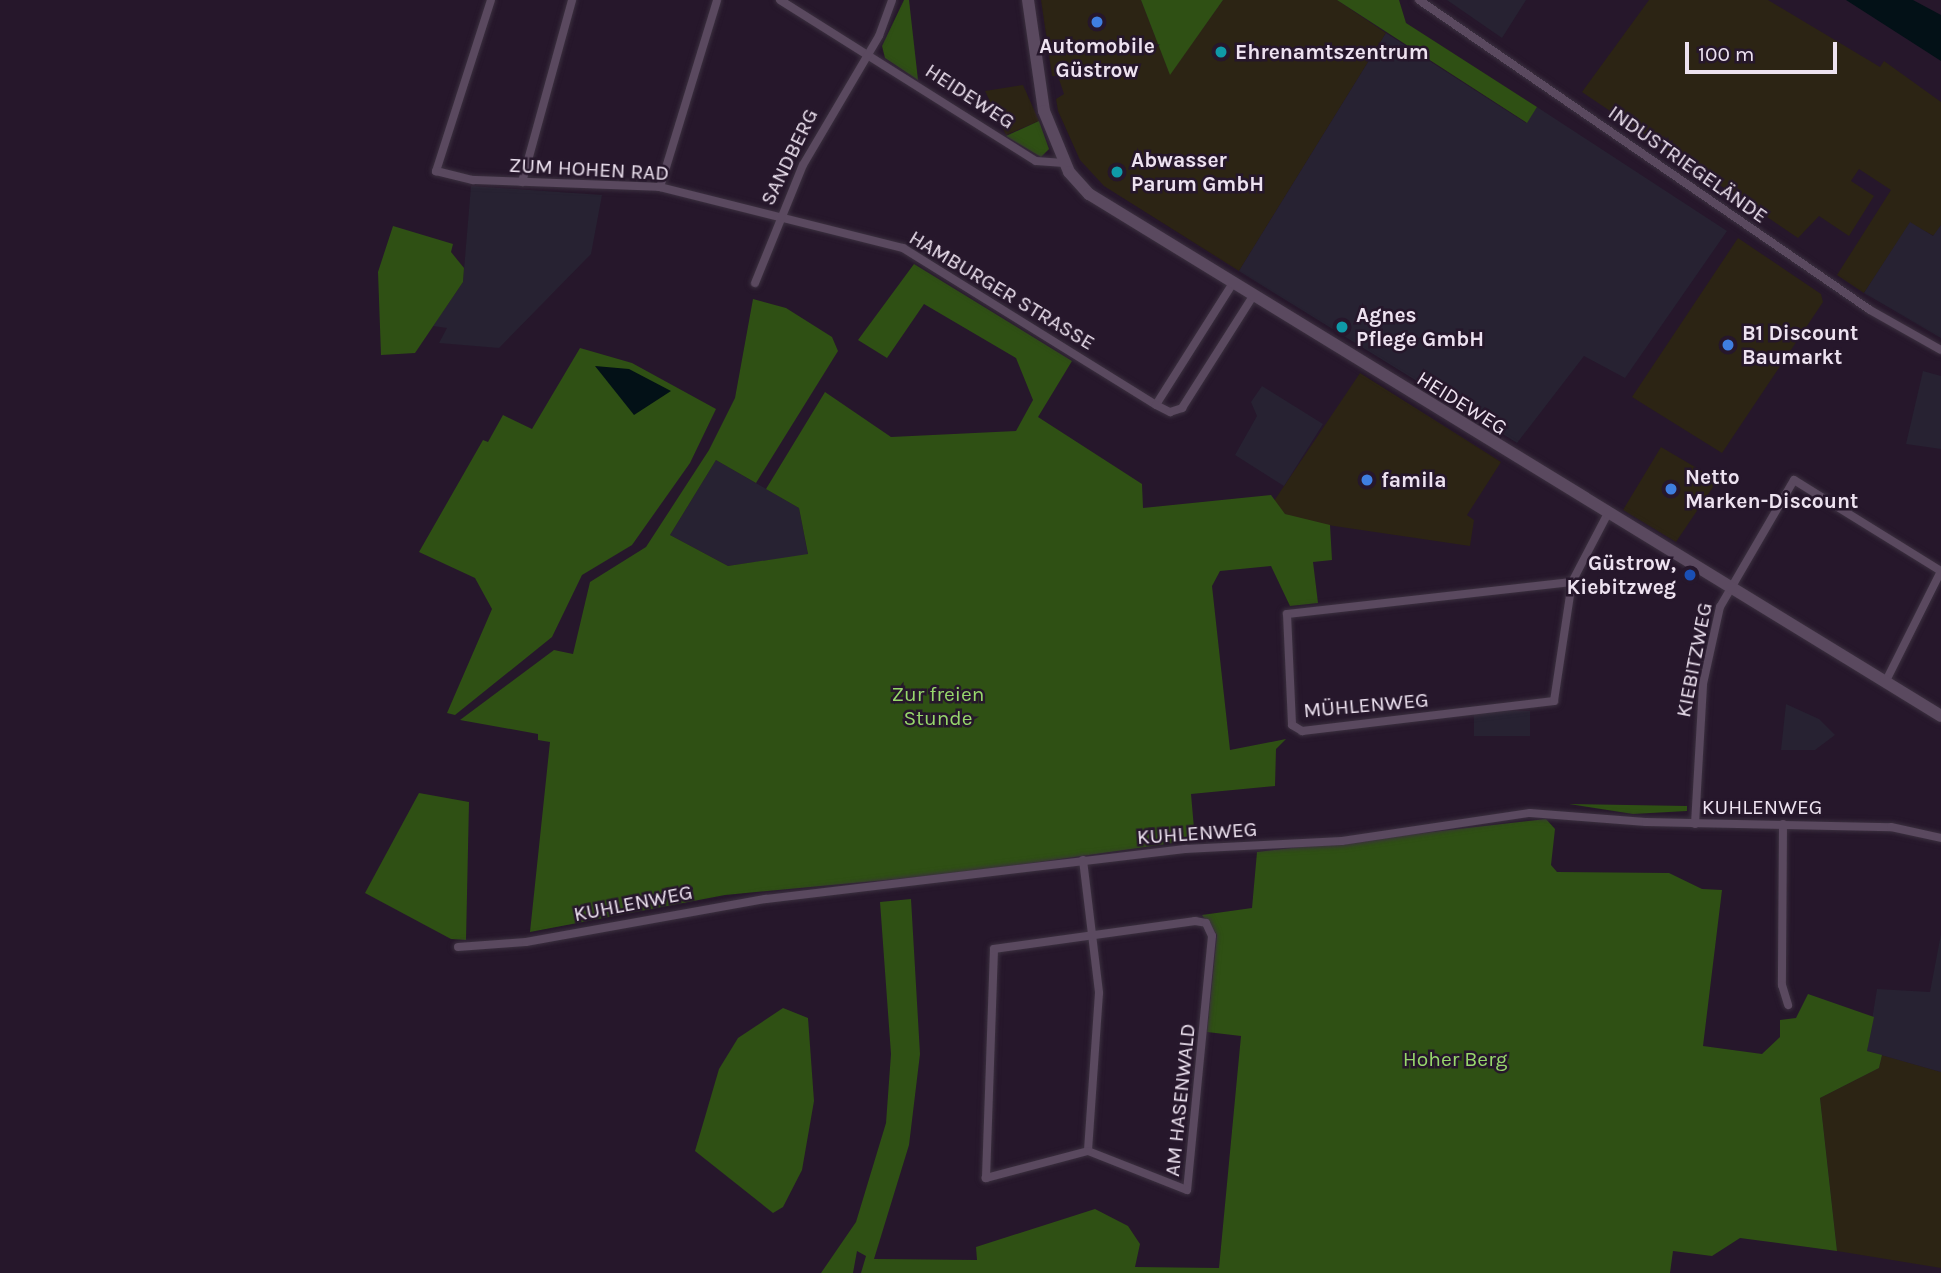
<!DOCTYPE html>
<html>
<head>
<meta charset="utf-8">
<style>
	body { margin:0 }
	#map { position:relative; width:1941px; height:1273px; overflow:hidden; background:#26172b; font-family:Karla,sans-serif }
	div>[style] { position:absolute }
	.commercial>* { inset:0; background:#2c2414 }
	.industrial>* { inset:0; background:#272232; transform-origin:0 0 }
	.green>* { inset:0; background:#2f5014 }
	.water>* { inset:0; background:#031117 }
	.roads { filter:drop-shadow(0 0 2px #3b303f) drop-shadow(0 0 2px #3b303f) }
	.street>* { height:8px; margin:-4px; padding:0 4px; transform-origin:4px; border-radius:4px; background:#5a495f }
	.secondary>* { height:12px; margin:-6px; padding:0 6px; transform-origin:6px; border-radius:6px; background:#5a495f }
	.dots>* { width:19px; height:19px; translate:-50% -50%; box-sizing:border-box; border:4px solid #26172b; border-radius:50% }
	span { translate:-50% -50%; white-space:nowrap; text-align:center; line-height:1.15; -webkit-text-stroke:5px #26172b; paint-order:stroke }
	.poi-label { font-size:21px; color:#ede2f0; font-weight:700 }
	.left { translate:0 -50%; text-align:left }
	.right { translate:-100% -50%; text-align:right }
	.street-label { font-size:21px; color:#ede2f0 }
	.park-label { font-size:21px; color:#97d76c }
	.scale { position:absolute; left:1685px; top:42px; width:152px; height:32px; box-sizing:border-box; border:4px solid #ede2f0; border-top:0; padding-left:9px; font-size:21px; line-height:24px; white-space:nowrap; color:#ede2f0; -webkit-text-stroke:5px #26172b; paint-order:stroke }
</style>
</head>
<body>
<div id="map">
	<div class="commercial">
		<div style="clip-path:polygon(1041px 0,1141px 0,1170px 74px,1223px 0,1337px 0,1386px 33px,1239px 271px,1104px 186px,1080px 160px,1058px 111px,1056px 99px,1064px 94px,1058px 76px,1052px 76px)"></div>
		<div style="clip-path:polygon(1649px 0,1768px 0,1880px 67px,1884px 61px,1941px 102px,1941px 225px,1934px 236px,1910px 223px,1864px 293px,1837px 275px,1891px 190px,1859px 169px,1851px 181px,1874px 196px,1849px 236px,1819px 216px,1798px 238px,1582px 92px)"></div>
		<div style="clip-path:polygon(1023px 85px,1039px 121px,1006px 135px,985px 91px)"></div>
		<div style="clip-path:polygon(1738px 238px,1821px 294px,1823px 302px,1722px 453px,1632px 397px)"></div>
		<div style="clip-path:polygon(1360px 373px,1501px 462px,1467px 515px,1474px 520px,1470px 546px,1307px 522px,1285px 514px,1274px 501px)"></div>
		<div style="clip-path:polygon(1661px 447px,1712px 477px,1713px 487px,1676px 542px,1623px 510px)"></div>
		<div style="clip-path:polygon(1882px 1055px,1941px 1072px,1941px 1268px,1837px 1251px,1820px 1098px,1879px 1068px)"></div>
	</div>
	<div class="industrial">
		<div style="clip-path:polygon(1447px 0,1526px 0,1502px 38px)"></div>
		<div style="clip-path:polygon(1386px 33px,1526px 123px,1537px 107px,1727px 231px,1625px 378px,1584px 356px,1517px 443px,1239px 271px)"></div>
		<div style="clip-path:polygon(471px 186px,602px 195px,591px 254px,499px 348px,439px 343px,447px 328px,433px 326px,463px 282px)"></div>
		<div style="clip-path:polygon(1910px 222px,1933px 236px,1941px 225px,1941px 338px,1864px 293px)"></div>
		<div style="clip-path:polygon(1923px 371px,1941px 376px,1941px 449px,1906px 444px)"></div>
		<div style="clip-path:polygon(1262px 386px,1323px 424px,1284px 486px,1235px 455px,1257px 416px,1251px 402px)"></div>
		<div style="clip-path:polygon(716px 460px,799px 508px,808px 555px,728px 566px,670px 535px)"></div>
		<div style="clip-path:polygon(1786px 704px,1819px 719px,1835px 735px,1815px 750px,1781px 750px)"></div>
		<div style="left:1530px;top:711px;width:25px;height:56px;rotate:90deg"></div>
		<div style="clip-path:polygon(1941px 934px,1941px 1072px,1867px 1051px,1877px 989px,1930px 992px)"></div>
	</div>
	<div class="green">
		<div style="clip-path:polygon(904px 0,909px 0,918px 80px,885px 58px,882px 46px)"></div>
		<div style="clip-path:polygon(1141px 0,1223px 0,1170px 75px)"></div>
		<div style="clip-path:polygon(1337px 0,1399px 0,1406px 23px,1537px 107px,1527px 123px)"></div>
		<div style="clip-path:polygon(1039px 121px,1049px 149px,1041px 157px,1006px 136px)"></div>
		<div style="clip-path:polygon(393px 226px,453px 244px,451px 252px,464px 268px,463px 282px,415px 353px,381px 355px,378px 272px)"></div>
		<div style="clip-path:polygon(914px 264px,1072px 361px,1038px 417px,1142px 484px,1143px 508px,1271px 495px,1285px 514px,1330px 525px,1332px 560px,1313px 562px,1318px 603px,1290px 606px,1271px 566px,1220px 571px,1212px 586px,1230px 750px,1286px 739px,1276px 749px,1275px 786px,1191px 794px,1195px 840px,961px 873px,725px 895px,530px 932px,550px 742px,538px 740px,538px 734px,460px 720px,554px 650px,573px 654px,590px 582px,646px 547px,709px 450px,735px 398px,753px 299px,786px 308px,832px 337px,838px 351px,756px 483px,716px 460px,670px 535px,728px 566px,808px 554px,799px 508px,766px 489px,825px 392px,891px 437px,1016px 431px,1033px 400px,1016px 358px,924px 304px,887px 358px,858px 340px)"></div>
		<div style="clip-path:polygon(580px 348px,632px 363px,716px 409px,690px 463px,632px 545px,582px 575px,552px 637px,455px 715px,447px 713px,492px 609px,475px 578px,419px 552px,483px 440px,488px 442px,503px 415px,532px 429px)"></div>
		<div style="clip-path:polygon(419px 793px,469px 802px,466px 940px,451px 939px,365px 893px)"></div>
		<div style="clip-path:polygon(1569px 804px,1687px 806px,1687px 811px,1633px 814px)"></div>
		<div style="clip-path:polygon(1546px 819px,1555px 829px,1551px 865px,1557px 872px,1669px 873px,1702px 889px,1722px 890px,1703px 1046px,1762px 1054px,1780px 1037px,1780px 1020px,1796px 1018px,1808px 994px,1874px 1017px,1867px 1051px,1882px 1055px,1879px 1068px,1820px 1098px,1837px 1251px,1740px 1238px,1712px 1256px,1673px 1251px,1670px 1273px,861px 1273px,866px 1256px,857px 1251px,853px 1273px,821px 1273px,856px 1222px,886px 1123px,891px 1054px,880px 902px,911px 899px,920px 1054px,909px 1145px,874px 1259px,977px 1260px,976px 1247px,1095px 1209px,1128px 1226px,1140px 1244px,1135px 1267px,1219px 1268px,1241px 1036px,1207px 1032px,1217px 935px,1202px 915px,1252px 908px,1257px 852px)"></div>
		<div style="clip-path:polygon(783px 1008px,808px 1018px,814px 1101px,802px 1170px,783px 1207px,773px 1213px,695px 1151px,719px 1069px,738px 1038px)"></div>
	</div>
	<div class="water">
		<div style="clip-path:polygon(1846px 0,1913px 0,1941px 15px,1941px 61px)"></div>
		<div style="clip-path:polygon(595px 366px,629px 369px,671px 391px,634px 415px)"></div>
	</div>
	<div class="roads">
		<div class="street">
			<div style="left:491px;top:0;width:180px;rotate:107.8deg"></div>
			<div style="left:436px;top:171px;width:38px;rotate:14deg"></div>
			<div style="left:473px;top:180px;width:187px;rotate:2.1deg"></div>
			<div style="left:660px;top:187px;width:251px;rotate:14.1deg"></div>
			<div style="left:903px;top:248px;width:298px;rotate:31.8deg"></div>
			<div style="left:780px;top:0;width:302px;rotate:32.2deg"></div>
			<div style="left:1036px;top:161px;width:28px;rotate:4deg"></div>
			<div style="left:1419px;top:0;width:547px;rotate:34.5deg"></div>
			<div style="left:1870px;top:310px;width:81px;rotate:29.4deg"></div>
			<div style="left:522px;top:182px;width:189px;rotate:-74.6deg"></div>
			<div style="left:660px;top:187px;width:195px;rotate:-73deg"></div>
			<div style="left:755px;top:283px;width:127px;rotate:-67.9deg"></div>
			<div style="left:803px;top:165px;width:150px;rotate:-59.5deg"></div>
			<div style="left:879px;top:36px;width:38px;rotate:-70deg"></div>
			<div style="left:1233px;top:283px;width:144px;rotate:122.3deg"></div>
			<div style="left:1156px;top:405px;width:16px;rotate:27deg"></div>
			<div style="left:1170px;top:412px;width:13px;rotate:-18deg"></div>
			<div style="left:1182px;top:408px;width:133px;rotate:-57.6deg"></div>
			<div style="left:1572px;top:582px;width:287px;rotate:173.6deg"></div>
			<div style="left:1287px;top:614px;width:111px;rotate:87.4deg"></div>
			<div style="left:1292px;top:725px;width:12px;rotate:31deg"></div>
			<div style="left:1302px;top:731px;width:254px;rotate:-6.8deg"></div>
			<div style="left:1554px;top:701px;width:120px;rotate:-81.4deg"></div>
			<div style="left:1572px;top:582px;width:76px;rotate:-62.4deg"></div>
			<div style="left:1695px;top:824px;width:140px;rotate:-86.7deg"></div>
			<div style="left:1703px;top:684px;width:79px;rotate:-77.6deg"></div>
			<div style="left:1720px;top:607px;width:147px;rotate:-59.8deg"></div>
			<div style="left:1794px;top:480px;width:173px;rotate:31.8deg"></div>
			<div style="left:1941px;top:571px;width:125px;rotate:116.6deg"></div>
			<div style="left:1783px;top:824px;width:161px;rotate:90.4deg"></div>
			<div style="left:1782px;top:985px;width:21px;rotate:73deg"></div>
			<div style="left:1083px;top:860px;width:134px;rotate:83.1deg"></div>
			<div style="left:1099px;top:993px;width:158px;rotate:94deg"></div>
			<div style="left:1195px;top:921px;width:11px;rotate:10deg"></div>
			<div style="left:1206px;top:923px;width:14px;rotate:65deg"></div>
			<div style="left:1212px;top:936px;width:255px;rotate:95.6deg"></div>
			<div style="left:1187px;top:1190px;width:106px;rotate:-158.5deg"></div>
			<div style="left:1088px;top:1151px;width:106px;rotate:165.2deg"></div>
			<div style="left:986px;top:1178px;width:229px;rotate:-88deg"></div>
			<div style="left:994px;top:949px;width:203px;rotate:-7.9deg"></div>
			<div style="left:458px;top:947px;width:68px;rotate:-4.2deg"></div>
			<div style="left:526px;top:942px;width:244px;rotate:-10.2deg"></div>
			<div style="left:766px;top:899px;width:422px;rotate:-6.8deg"></div>
			<div style="left:1185px;top:849px;width:157px;rotate:-2.9deg"></div>
			<div style="left:1342px;top:841px;width:190px;rotate:-8.5deg"></div>
			<div style="left:1530px;top:813px;width:116px;rotate:4.4deg"></div>
			<div style="left:1646px;top:822px;width:245px;rotate:1.2deg"></div>
			<div style="left:1891px;top:827px;width:51px;rotate:12.4deg"></div>
		</div>
		<div class="secondary">
			<div style="left:1028px;top:0;width:112px;rotate:81.8deg"></div>
			<div style="left:1044px;top:111px;width:66px;rotate:67.7deg"></div>
			<div style="left:1069px;top:172px;width:30px;rotate:48deg"></div>
			<div style="left:1089px;top:194px;width:999px;rotate:31.49deg"></div>
		</div>
	</div>
	<div class="dots">
		<div style="left:1097px;top:22px;background:#3f7fe0"></div>
		<div style="left:1221px;top:52px;background:#0f9aa8"></div>
		<div style="left:1117px;top:172px;background:#0f9aa8"></div>
		<div style="left:1342px;top:327px;background:#0f9aa8"></div>
		<div style="left:1728px;top:345px;background:#3f7fe0"></div>
		<div style="left:1367px;top:480px;background:#3f7fe0"></div>
		<div style="left:1671px;top:489px;background:#3f7fe0"></div>
		<div style="left:1690px;top:575px;background:#1a4fb4"></div>
	</div>
	<div class="poi-label">
		<span style="left:1097px;top:58px">Automobile<br>Güstrow</span>
		<span class="left" style="left:1235px;top:52px">Ehrenamtszentrum</span>
		<span class="left" style="left:1131px;top:172px">Abwasser<br>Parum GmbH</span>
		<span class="left" style="left:1356px;top:327px">Agnes<br>Pflege GmbH</span>
		<span class="left" style="left:1742px;top:345px">B1 Discount<br>Baumarkt</span>
		<span class="left" style="left:1685px;top:489px">Netto<br>Marken-Discount</span>
		<span class="left" style="left:1381px;top:480px">famila</span>
		<span class="right" style="left:1676px;top:575px">Güstrow,<br>Kiebitzweg</span>
	</div>
	<div class="street-label">
		<span style="left:970px;top:96px;rotate:33deg">HEIDEWEG</span>
		<span style="left:789px;top:157px;rotate:-64deg">SANDBERG</span>
		<span style="left:1688px;top:164px;rotate:35deg">INDUSTRIEGELÄNDE</span>
		<span style="left:589px;top:169px;rotate:3deg">ZUM HOHEN RAD</span>
		<span style="left:1002px;top:290px;rotate:31deg">HAMBURGER STRASSE</span>
		<span style="left:1462px;top:403px;rotate:32deg">HEIDEWEG</span>
		<span style="left:1694px;top:660px;rotate:-79deg">KIEBITZWEG</span>
		<span style="left:1366px;top:705px;rotate:-5deg">MÜHLENWEG</span>
		<span style="left:1762px;top:807px">KUHLENWEG</span>
		<span style="left:1197px;top:833px;rotate:-4deg">KUHLENWEG</span>
		<span style="left:633px;top:903px;rotate:-11deg">KUHLENWEG</span>
		<span style="left:1180px;top:1100px;rotate:-84deg">AM HASENWALD</span>
	</div>
	<div class="park-label">
		<span style="left:938px;top:706px">Zur freien<br>Stunde</span>
		<span style="left:1455px;top:1059px">Hoher Berg</span>
	</div>
	<div class="scale">100 m</div>
</div>
</body>
</html>
